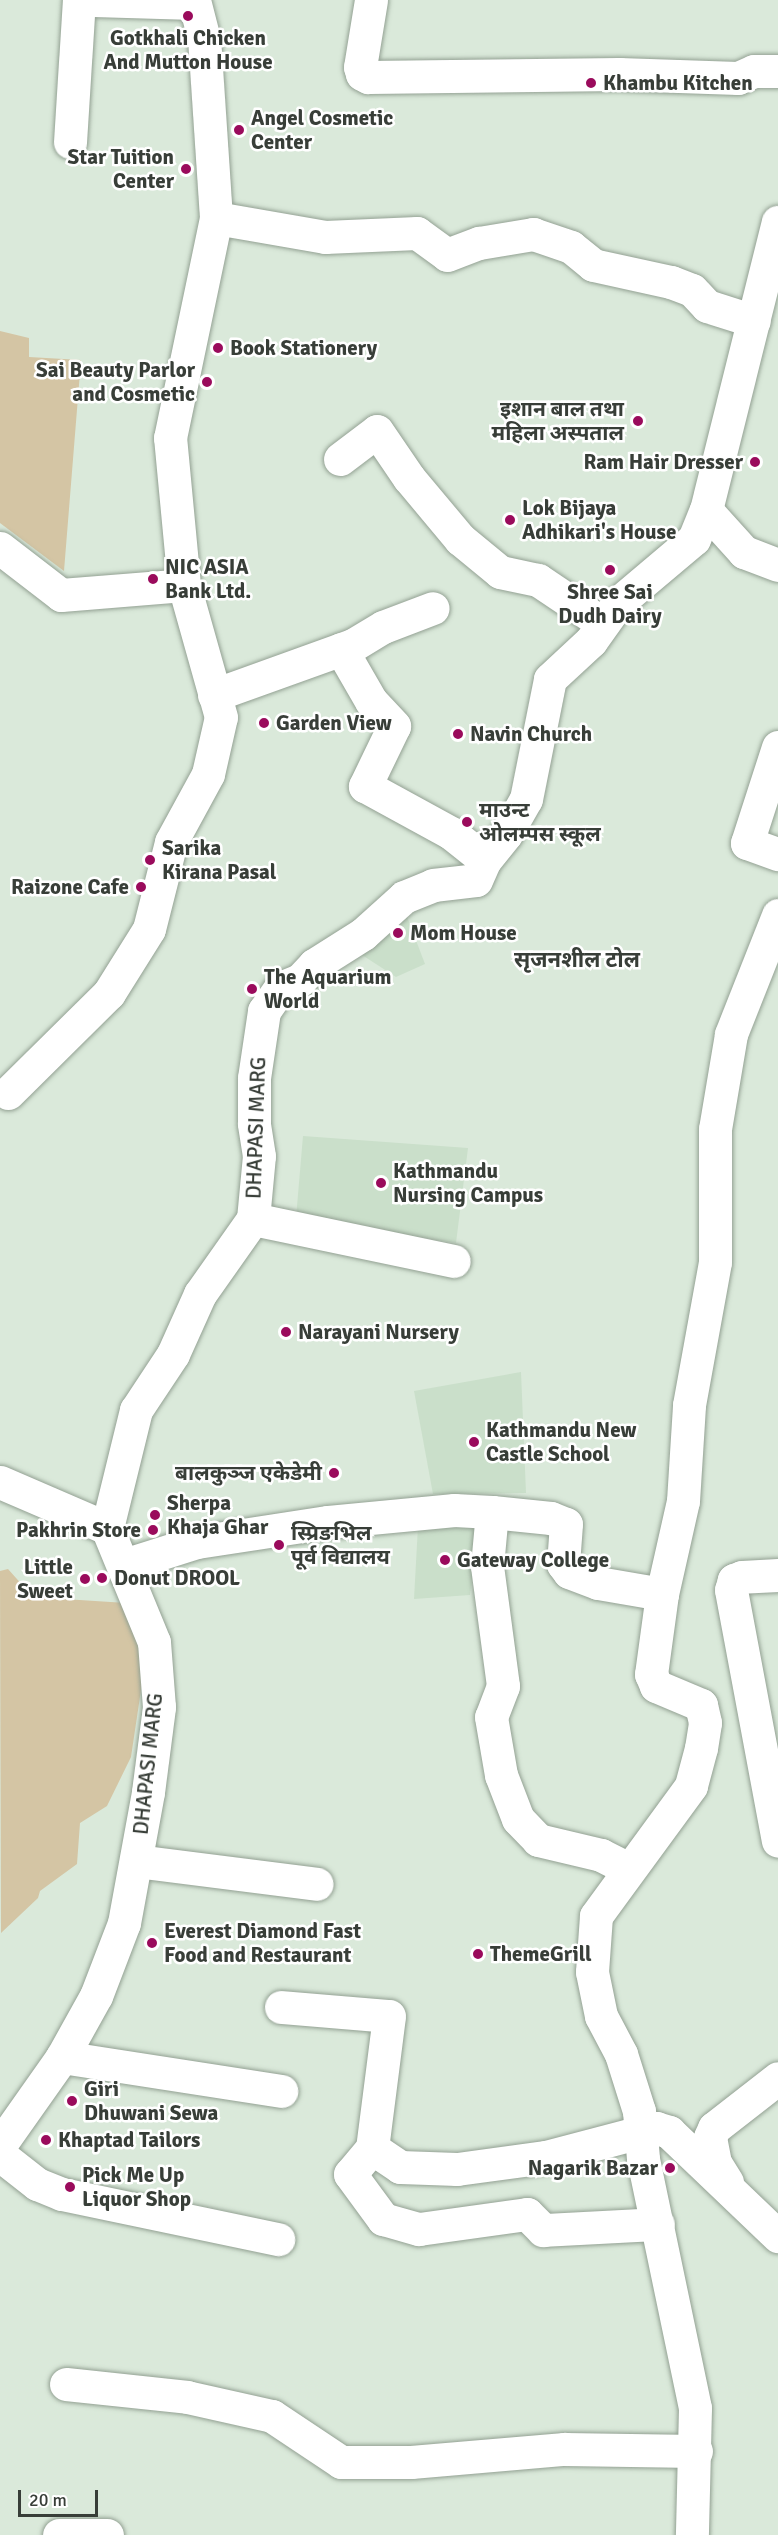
<!DOCTYPE html>
<html>
<head>
<meta charset="utf-8">
<style>
	body { margin:0 }
	#map { position:relative; width:778px; height:2535px; overflow:hidden; background:#dae9da; font-family:Signika,"Noto Sans Devanagari",sans-serif }
	div>[style] { position:absolute }
	.built>* { inset:0; background:#cadfca }
	.green>* { inset:0; background:#d4c5a4 }
	.roads { filter:drop-shadow(0 0 2px #93a193) drop-shadow(0 0 2px #93a193) }
	.minor>* { height:33px; margin:-16.5px; padding:0 16.5px; transform-origin:16.5px; border-radius:16.5px; background:#fff }
	.dots>* { width:16px; height:16px; translate:-50% -50%; box-sizing:border-box; border:3px solid #fff; border-radius:50% }
	span { translate:-50% -50%; white-space:nowrap; text-align:center; line-height:1.15; -webkit-text-stroke:5px #fff; paint-order:stroke }
	.poi-label { font-size:21px; color:#383e38; font-weight:700 }
	.left { translate:0 -50%; text-align:left }
	.right { translate:-100% -50%; text-align:right }
	.street-label { font-size:21px; color:#383e38 }
	.neighbourhood-label { font-size:22px; color:#383e38; font-weight:700 }
	.scale { position:absolute; left:18px; top:2490px; width:80px; height:27px; box-sizing:border-box; border:3px solid #383e38; border-top:0; padding-left:8px; font-size:18px; line-height:21px; white-space:nowrap; color:#383e38; -webkit-text-stroke:4px #fff; paint-order:stroke }
</style>
</head>
<body>
<div id="map">
	<div class="built">
		<div style="clip-path:polygon(406px 914px,425px 964px,396px 977px,359px 953px)"></div>
		<div style="clip-path:polygon(303px 1136px,468px 1148px,456px 1243px,296px 1218px)"></div>
		<div style="clip-path:polygon(521px 1372px,526px 1493px,433px 1494px,414px 1391px)"></div>
		<div style="clip-path:polygon(479px 1522px,470px 1595px,414px 1599px,418px 1526px)"></div>
	</div>
	<div class="green">
		<div style="clip-path:polygon(0 331px,29px 338px,29px 357px,81px 360px,64px 571px,0 523px)"></div>
		<div style="clip-path:polygon(8px 1569px,33px 1597px,126px 1603px,145px 1663px,131px 1757px,107px 1806px,80px 1823px,77px 1864px,40px 1891px,38px 1898px,1px 1933px,0 1571px)"></div>
	</div>
	<div class="roads">
		<div class="minor">
			<div style="left:93px;top:0;width:101px;rotate:1.7deg"></div>
			<div style="left:371px;top:0;width:68px;rotate:99.3deg"></div>
			<div style="left:360px;top:67px;width:7px;rotate:74deg"></div>
			<div style="left:362px;top:74px;width:7px;rotate:27deg"></div>
			<div style="left:368px;top:77px;width:251px;rotate:-0.7deg"></div>
			<div style="left:619px;top:74px;width:119px;rotate:1.9deg"></div>
			<div style="left:738px;top:78px;width:17px;rotate:-24deg"></div>
			<div style="left:754px;top:71px;width:24px"></div>
			<div style="left:70px;top:142px;width:142px;rotate:-86.4deg"></div>
			<div style="left:216px;top:218px;width:111px;rotate:9.9deg"></div>
			<div style="left:325px;top:237px;width:92px;rotate:-2.5deg"></div>
			<div style="left:417px;top:233px;width:37px;rotate:36deg"></div>
			<div style="left:447px;top:255px;width:34px;rotate:-21deg"></div>
			<div style="left:479px;top:243px;width:55px;rotate:-9.5deg"></div>
			<div style="left:533px;top:234px;width:40px;rotate:18.9deg"></div>
			<div style="left:571px;top:247px;width:28px;rotate:39deg"></div>
			<div style="left:593px;top:265px;width:80px;rotate:12.3deg"></div>
			<div style="left:671px;top:282px;width:22px;rotate:21deg"></div>
			<div style="left:692px;top:290px;width:22px;rotate:47deg"></div>
			<div style="left:707px;top:306px;width:49px;rotate:17.7deg"></div>
			<div style="left:340px;top:459px;width:46px;rotate:-37.1deg"></div>
			<div style="left:377px;top:431px;width:57px;rotate:55.8deg"></div>
			<div style="left:409px;top:478px;width:80px;rotate:50.1deg"></div>
			<div style="left:460px;top:539px;width:52px;rotate:39.5deg"></div>
			<div style="left:500px;top:572px;width:39px;rotate:12deg"></div>
			<div style="left:538px;top:580px;width:77px;rotate:33.9deg"></div>
			<div style="left:706px;top:510px;width:57px;rotate:47.9deg"></div>
			<div style="left:744px;top:552px;width:36px;rotate:21deg"></div>
			<div style="left:0;top:548px;width:77px;rotate:37.6deg"></div>
			<div style="left:61px;top:595px;width:123px;rotate:-4.6deg"></div>
			<div style="left:341px;top:649px;width:60px;rotate:60deg"></div>
			<div style="left:371px;top:701px;width:34px;rotate:47deg"></div>
			<div style="left:394px;top:726px;width:67px;rotate:115.8deg"></div>
			<div style="left:365px;top:786px;width:98px;rotate:28.7deg"></div>
			<div style="left:451px;top:833px;width:43px;rotate:38.5deg"></div>
			<div style="left:214px;top:695px;width:148px;rotate:-19.8deg"></div>
			<div style="left:353px;top:645px;width:35px;rotate:-31deg"></div>
			<div style="left:383px;top:627px;width:53px;rotate:-20.8deg"></div>
			<div style="left:778px;top:747px;width:101px;rotate:107.9deg"></div>
			<div style="left:747px;top:843px;width:33px;rotate:20deg"></div>
			<div style="left:8px;top:1093px;width:142px;rotate:-44.7deg"></div>
			<div style="left:109px;top:993px;width:75px;rotate:-58deg"></div>
			<div style="left:149px;top:929px;width:90px;rotate:-75.8deg"></div>
			<div style="left:171px;top:842px;width:77px;rotate:-61.4deg"></div>
			<div style="left:208px;top:774px;width:58px;rotate:-77.2deg"></div>
			<div style="left:221px;top:717px;width:137px;rotate:-105.7deg"></div>
			<div style="left:184px;top:585px;width:148px;rotate:-95.4deg"></div>
			<div style="left:170px;top:438px;width:225px;rotate:-78.2deg"></div>
			<div style="left:216px;top:218px;width:179px;rotate:-93.8deg"></div>
			<div style="left:204px;top:39px;width:40px;rotate:-104.4deg"></div>
			<div style="left:253px;top:1219px;width:205px;rotate:11.8deg"></div>
			<div style="left:0;top:1482px;width:116px;rotate:23.3deg"></div>
			<div style="left:492px;top:1512px;width:54px;rotate:95.3deg"></div>
			<div style="left:487px;top:1566px;width:121px;rotate:82.4deg"></div>
			<div style="left:503px;top:1686px;width:33px;rotate:111deg"></div>
			<div style="left:491px;top:1717px;width:59px;rotate:80.2deg"></div>
			<div style="left:501px;top:1775px;width:47px;rotate:68.9deg"></div>
			<div style="left:518px;top:1819px;width:29px;rotate:46deg"></div>
			<div style="left:538px;top:1840px;width:65px;rotate:13.4deg"></div>
			<div style="left:601px;top:1855px;width:31px;rotate:27deg"></div>
			<div style="left:124px;top:1565px;width:77px;rotate:-17.5deg"></div>
			<div style="left:197px;top:1542px;width:133px;rotate:-8.7deg"></div>
			<div style="left:328px;top:1522px;width:127px;rotate:-5.4deg"></div>
			<div style="left:454px;top:1510px;width:38px;rotate:3deg"></div>
			<div style="left:492px;top:1512px;width:59px;rotate:5.8deg"></div>
			<div style="left:551px;top:1518px;width:16px;rotate:22deg"></div>
			<div style="left:566px;top:1524px;width:40px;rotate:94.3deg"></div>
			<div style="left:563px;top:1564px;width:10px;rotate:53deg"></div>
			<div style="left:569px;top:1572px;width:31px;rotate:21deg"></div>
			<div style="left:598px;top:1583px;width:65px;rotate:9.8deg"></div>
			<div style="left:662px;top:1594px;width:81px;rotate:97.8deg"></div>
			<div style="left:651px;top:1674px;width:13px;rotate:67deg"></div>
			<div style="left:656px;top:1686px;width:49px;rotate:22.9deg"></div>
			<div style="left:701px;top:1705px;width:18px;rotate:77deg"></div>
			<div style="left:705px;top:1723px;width:25px;rotate:99deg"></div>
			<div style="left:701px;top:1748px;width:39px;rotate:105deg"></div>
			<div style="left:691px;top:1786px;width:161px;rotate:126.2deg"></div>
			<div style="left:596px;top:1916px;width:56px;rotate:94.1deg"></div>
			<div style="left:592px;top:1972px;width:45px;rotate:78.4deg"></div>
			<div style="left:601px;top:2016px;width:43px;rotate:62.2deg"></div>
			<div style="left:621px;top:2054px;width:60px;rotate:72.5deg"></div>
			<div style="left:639px;top:2111px;width:48px;rotate:85.2deg"></div>
			<div style="left:643px;top:2159px;width:254px;rotate:78.2deg"></div>
			<div style="left:695px;top:2408px;width:127px;rotate:91.4deg"></div>
			<div style="left:778px;top:1575px;width:36px;rotate:177deg"></div>
			<div style="left:742px;top:1577px;width:9px;rotate:159deg"></div>
			<div style="left:734px;top:1580px;width:10px;rotate:107deg"></div>
			<div style="left:731px;top:1590px;width:255px;rotate:79.4deg"></div>
			<div style="left:662px;top:1594px;width:95px;rotate:-77.3deg"></div>
			<div style="left:683px;top:1501px;width:96px;rotate:-86.4deg"></div>
			<div style="left:689px;top:1405px;width:145px;rotate:-79.7deg"></div>
			<div style="left:715px;top:1262px;width:133px;rotate:-90deg"></div>
			<div style="left:715px;top:1129px;width:96px;rotate:-80.4deg"></div>
			<div style="left:731px;top:1034px;width:128px;rotate:-68.4deg"></div>
			<div style="left:136px;top:1861px;width:182px;rotate:7.2deg"></div>
			<div style="left:281px;top:2007px;width:108px;rotate:4.8deg"></div>
			<div style="left:389px;top:2016px;width:133px;rotate:97.3deg"></div>
			<div style="left:372px;top:2148px;width:34px;rotate:34deg"></div>
			<div style="left:400px;top:2167px;width:57px;rotate:2deg"></div>
			<div style="left:457px;top:2169px;width:90px;rotate:-7.7deg"></div>
			<div style="left:546px;top:2157px;width:114px;rotate:-14.8deg"></div>
			<div style="left:656px;top:2128px;width:14px;rotate:17deg"></div>
			<div style="left:669px;top:2132px;width:151px;rotate:43.7deg"></div>
			<div style="left:62px;top:2057px;width:222px;rotate:8.8deg"></div>
			<div style="left:0;top:2145px;width:108px;rotate:-54.8deg"></div>
			<div style="left:62px;top:2057px;width:70px;rotate:-60.9deg"></div>
			<div style="left:96px;top:1996px;width:78px;rotate:-69deg"></div>
			<div style="left:124px;top:1923px;width:133px;rotate:-79.6deg"></div>
			<div style="left:148px;top:1792px;width:86px;rotate:-82.6deg"></div>
			<div style="left:159px;top:1707px;width:65px;rotate:-94.4deg"></div>
			<div style="left:154px;top:1642px;width:123px;rotate:-112.4deg"></div>
			<div style="left:107px;top:1528px;width:122px;rotate:-76.2deg"></div>
			<div style="left:136px;top:1410px;width:67px;rotate:-56.5deg"></div>
			<div style="left:173px;top:1354px;width:66px;rotate:-65.8deg"></div>
			<div style="left:200px;top:1294px;width:92px;rotate:-54.8deg"></div>
			<div style="left:253px;top:1219px;width:63px;rotate:-84.6deg"></div>
			<div style="left:259px;top:1156px;width:33px;rotate:-99deg"></div>
			<div style="left:254px;top:1123px;width:45px;rotate:-90deg"></div>
			<div style="left:254px;top:1078px;width:68px;rotate:-81.5deg"></div>
			<div style="left:264px;top:1011px;width:28px;rotate:-55deg"></div>
			<div style="left:280px;top:988px;width:22px;rotate:-22deg"></div>
			<div style="left:300px;top:980px;width:21px;rotate:-47deg"></div>
			<div style="left:314px;top:965px;width:58px;rotate:-32.3deg"></div>
			<div style="left:363px;top:934px;width:55px;rotate:-42.1deg"></div>
			<div style="left:404px;top:897px;width:31px;rotate:-22deg"></div>
			<div style="left:433px;top:885px;width:43px;rotate:-6.6deg"></div>
			<div style="left:476px;top:880px;width:22px;rotate:-66deg"></div>
			<div style="left:485px;top:860px;width:33px;rotate:-51deg"></div>
			<div style="left:506px;top:834px;width:40px;rotate:-60.3deg"></div>
			<div style="left:526px;top:799px;width:122px;rotate:-78.7deg"></div>
			<div style="left:550px;top:679px;width:56px;rotate:-42.8deg"></div>
			<div style="left:591px;top:641px;width:47px;rotate:-54.6deg"></div>
			<div style="left:618px;top:603px;width:99px;rotate:-40.1deg"></div>
			<div style="left:694px;top:539px;width:31px;rotate:-68deg"></div>
			<div style="left:706px;top:510px;width:297px;rotate:-76deg"></div>
			<div style="left:372px;top:2148px;width:34px;rotate:130deg"></div>
			<div style="left:350px;top:2174px;width:56px;rotate:53.7deg"></div>
			<div style="left:383px;top:2219px;width:37px;rotate:16deg"></div>
			<div style="left:419px;top:2229px;width:109px;rotate:-7.9deg"></div>
			<div style="left:527px;top:2214px;width:23px;rotate:45deg"></div>
			<div style="left:543px;top:2230px;width:115px;rotate:-3deg"></div>
			<div style="left:0;top:2155px;width:47px;rotate:38.1deg"></div>
			<div style="left:37px;top:2184px;width:27px;rotate:22deg"></div>
			<div style="left:62px;top:2194px;width:221px;rotate:11.8deg"></div>
			<div style="left:727px;top:2182px;width:22px;rotate:-122deg"></div>
			<div style="left:715px;top:2163px;width:26px;rotate:-101deg"></div>
			<div style="left:710px;top:2137px;width:10px;rotate:-66deg"></div>
			<div style="left:714px;top:2128px;width:81px;rotate:-38deg"></div>
			<div style="left:66px;top:2384px;width:122px;rotate:6.1deg"></div>
			<div style="left:187px;top:2397px;width:87px;rotate:12.6deg"></div>
			<div style="left:272px;top:2416px;width:83px;rotate:33.7deg"></div>
			<div style="left:341px;top:2462px;width:70px"></div>
			<div style="left:411px;top:2462px;width:154px;rotate:-4.9deg"></div>
			<div style="left:564px;top:2449px;width:132px;rotate:0.9deg"></div>
			<div style="left:59px;top:2535px;width:48px"></div>
		</div>
	</div>
	<div class="dots">
		<div style="left:188px;top:16px;background:#9a0b5c"></div>
		<div style="left:591px;top:83px;background:#9a0b5c"></div>
		<div style="left:239px;top:130px;background:#9a0b5c"></div>
		<div style="left:186px;top:169px;background:#9a0b5c"></div>
		<div style="left:218px;top:348px;background:#9a0b5c"></div>
		<div style="left:207px;top:382px;background:#9a0b5c"></div>
		<div style="left:638px;top:421px;background:#9a0b5c"></div>
		<div style="left:755px;top:462px;background:#9a0b5c"></div>
		<div style="left:510px;top:520px;background:#9a0b5c"></div>
		<div style="left:610px;top:570px;background:#9a0b5c"></div>
		<div style="left:153px;top:579px;background:#9a0b5c"></div>
		<div style="left:264px;top:723px;background:#9a0b5c"></div>
		<div style="left:458px;top:734px;background:#9a0b5c"></div>
		<div style="left:467px;top:822px;background:#9a0b5c"></div>
		<div style="left:150px;top:860px;background:#9a0b5c"></div>
		<div style="left:141px;top:887px;background:#9a0b5c"></div>
		<div style="left:398px;top:933px;background:#9a0b5c"></div>
		<div style="left:252px;top:989px;background:#9a0b5c"></div>
		<div style="left:381px;top:1183px;background:#9a0b5c"></div>
		<div style="left:286px;top:1332px;background:#9a0b5c"></div>
		<div style="left:474px;top:1442px;background:#9a0b5c"></div>
		<div style="left:334px;top:1473px;background:#9a0b5c"></div>
		<div style="left:155px;top:1515px;background:#9a0b5c"></div>
		<div style="left:153px;top:1530px;background:#9a0b5c"></div>
		<div style="left:279px;top:1545px;background:#9a0b5c"></div>
		<div style="left:445px;top:1560px;background:#9a0b5c"></div>
		<div style="left:102px;top:1578px;background:#9a0b5c"></div>
		<div style="left:85px;top:1579px;background:#9a0b5c"></div>
		<div style="left:152px;top:1943px;background:#9a0b5c"></div>
		<div style="left:478px;top:1954px;background:#9a0b5c"></div>
		<div style="left:72px;top:2101px;background:#9a0b5c"></div>
		<div style="left:46px;top:2140px;background:#9a0b5c"></div>
		<div style="left:670px;top:2168px;background:#9a0b5c"></div>
		<div style="left:70px;top:2187px;background:#9a0b5c"></div>
	</div>
	<div class="poi-label">
		<span style="left:188px;top:50px">Gotkhali Chicken<br>And Mutton House</span>
		<span class="left" style="left:603px;top:83px">Khambu Kitchen</span>
		<span class="left" style="left:251px;top:130px">Angel Cosmetic<br>Center</span>
		<span class="right" style="left:174px;top:169px">Star Tuition<br>Center</span>
		<span class="left" style="left:230px;top:348px">Book Stationery</span>
		<span class="right" style="left:195px;top:382px">Sai Beauty Parlor<br>and Cosmetic</span>
		<span class="right" style="left:624px;top:421px">इशान बाल तथा<br>महिला अस्पताल</span>
		<span class="right" style="left:743px;top:462px">Ram Hair Dresser</span>
		<span class="left" style="left:522px;top:520px">Lok Bijaya<br>Adhikari's House</span>
		<span class="left" style="left:165px;top:579px">NIC ASIA<br>Bank Ltd.</span>
		<span style="left:610px;top:604px">Shree Sai<br>Dudh Dairy</span>
		<span class="left" style="left:276px;top:723px">Garden View</span>
		<span class="left" style="left:470px;top:734px">Navin Church</span>
		<span class="left" style="left:479px;top:822px">माउन्ट<br>ओलम्पस स्कूल</span>
		<span class="left" style="left:162px;top:860px">Sarika<br>Kirana Pasal</span>
		<span class="right" style="left:129px;top:887px">Raizone Cafe</span>
		<span class="left" style="left:410px;top:933px">Mom House</span>
		<span class="left" style="left:264px;top:989px">The Aquarium<br>World</span>
		<span class="left" style="left:393px;top:1183px">Kathmandu<br>Nursing Campus</span>
		<span class="left" style="left:298px;top:1332px">Narayani Nursery</span>
		<span class="left" style="left:486px;top:1442px">Kathmandu New<br>Castle School</span>
		<span class="right" style="left:322px;top:1473px">बालकुञ्ज एकेडेमी</span>
		<span class="left" style="left:167px;top:1515px">Sherpa<br>Khaja Ghar</span>
		<span class="right" style="left:141px;top:1530px">Pakhrin Store</span>
		<span class="left" style="left:291px;top:1545px">स्प्रिङभिल<br>पूर्व विद्यालय</span>
		<span class="left" style="left:457px;top:1560px">Gateway College</span>
		<span class="right" style="left:73px;top:1579px">Little<br>Sweet</span>
		<span class="left" style="left:114px;top:1578px">Donut DROOL</span>
		<span class="left" style="left:164px;top:1943px">Everest Diamond Fast<br>Food and Restaurant</span>
		<span class="left" style="left:490px;top:1954px">ThemeGrill</span>
		<span class="left" style="left:84px;top:2101px">Giri<br>Dhuwani Sewa</span>
		<span class="left" style="left:58px;top:2140px">Khaptad Tailors</span>
		<span class="right" style="left:658px;top:2168px">Nagarik Bazar</span>
		<span class="left" style="left:82px;top:2187px">Pick Me Up<br>Liquor Shop</span>
	</div>
	<div class="street-label">
		<span style="left:256px;top:1128px;rotate:-88deg">DHAPASI MARG</span>
		<span style="left:148px;top:1764px;rotate:-84deg">DHAPASI MARG</span>
	</div>
	<div class="neighbourhood-label">
		<span style="left:577px;top:960px">सृजनशील टोल</span>
	</div>
	<div class="scale">20 m</div>
</div>
</body>
</html>
